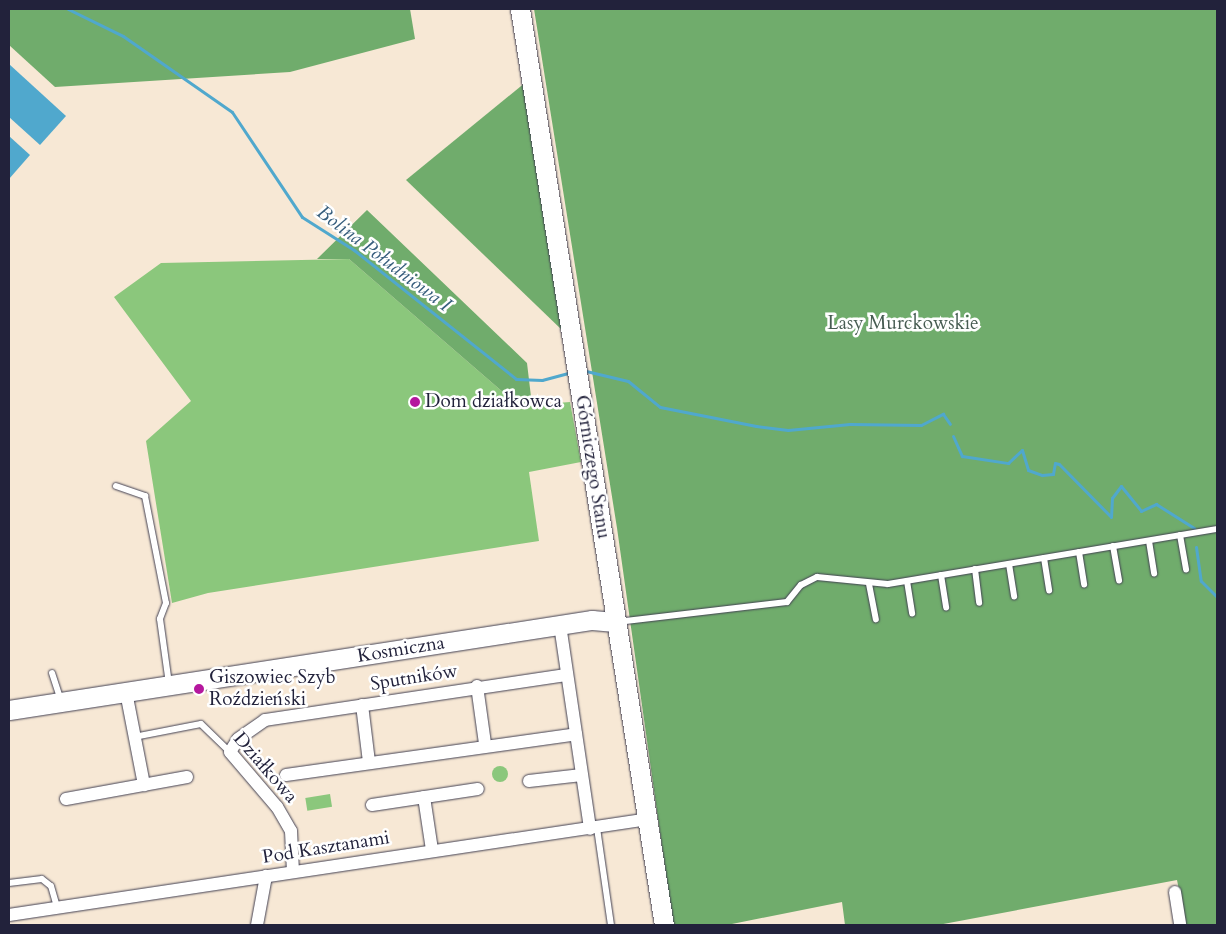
<!DOCTYPE html>
<html>
<head>
<meta charset="utf-8">
<style>
	body { margin:0 }
	#map { position:relative; width:1226px; height:934px; overflow:hidden; background:#f7e8d5; font-family:Cardo,serif }
	div>[style] { position:absolute }
	.green>* { inset:0; background:#8bc77c; transform-origin:0 0 }
	.round { border-radius:50% }
	.forest>* { inset:0; background:#70ac6c }
	.water>* { inset:0; background:#50a8cd }
	.stream>* { height:3px; margin:-1.5px; padding:0 1.5px; transform-origin:1.5px; border-radius:1.5px; background:#50a8cd }
	.roads { filter:drop-shadow(0 0 1px #424052) drop-shadow(0 0 1px #424052) }
	.lane>* { height:6px; margin:-3px; padding:0 3px; transform-origin:3px; border-radius:3px; background:#fff }
	.street>* { height:12px; margin:-6px; padding:0 6px; transform-origin:6px; border-radius:6px; background:#fff }
	.secondary>* { height:19px; margin:-9.5px; padding:0 9.5px; transform-origin:9.5px; border-radius:9.5px; background:#fff }
	.dots>* { width:14px; height:14px; translate:-50% -50%; box-sizing:border-box; border:2px solid #fff; border-radius:50% }
	span { translate:-50% -50%; white-space:nowrap; text-align:center; line-height:1.15; -webkit-text-stroke:5px #fff; paint-order:stroke }
	.park-label { font-size:19px; color:#475c52 }
	.poi-label { font-size:19px; color:#22223b }
	.left { translate:0 -50%; text-align:left }
	.street-label { font-size:19px; color:#22223b }
	.water-label { font-size:20px; color:#375e7d; font-style:italic }
	.frame { position:absolute; inset:0; border:10px solid #22223b; pointer-events:none }
</style>
</head>
<body>
<div id="map">
	<div class="green">
		<div style="clip-path:polygon(349px 259px,511px 399px,532px 405px,570px 402px,581px 462px,529px 472px,539px 541px,208px 593px,172px 603px,146px 441px,191px 401px,114px 297px,161px 263px)"></div>
		<div class="round" style="left:492px;top:766px;width:16px;height:16px"></div>
		<div style="left:330px;top:794px;width:13px;height:25px;rotate:81deg"></div>
	</div>
	<div class="forest">
		<div style="clip-path:polygon(9px 9px,410px 9px,415px 39px,290px 72px,55px 87px,9px 45px)"></div>
		<div style="clip-path:polygon(534px 9px,1217px 9px,1217px 925px,1186px 925px,1177px 880px,938px 925px,845px 925px,842px 902px,727px 925px,673px 925px,617px 528px)"></div>
		<div style="clip-path:polygon(526px 82px,563px 331px,406px 180px)"></div>
		<div style="clip-path:polygon(367px 210px,527px 363px,532px 405px,511px 399px,349px 259px,317px 259px)"></div>
	</div>
	<div class="water">
		<div style="clip-path:polygon(9px 64px,66px 116px,40px 145px,9px 117px)"></div>
		<div style="clip-path:polygon(9px 136px,30px 155px,9px 179px)"></div>
	</div>
	<div class="stream">
		<div style="left:68px;top:9px;width:61px;rotate:26.1deg"></div>
		<div style="left:123px;top:36px;width:133px;rotate:34.9deg"></div>
		<div style="left:232px;top:112px;width:126px;rotate:56.3deg"></div>
		<div style="left:302px;top:217px;width:62px;rotate:32.4deg"></div>
		<div style="left:354px;top:250px;width:207px;rotate:38.5deg"></div>
		<div style="left:516px;top:379px;width:26px;rotate:2deg"></div>
		<div style="left:542px;top:380px;width:27px;rotate:-15deg"></div>
		<div style="left:586px;top:371px;width:43px;rotate:13.4deg"></div>
		<div style="left:628px;top:381px;width:41px;rotate:39.1deg"></div>
		<div style="left:660px;top:407px;width:98px;rotate:11.2deg"></div>
		<div style="left:756px;top:426px;width:32px;rotate:7deg"></div>
		<div style="left:788px;top:430px;width:62px;rotate:-5.5deg"></div>
		<div style="left:850px;top:424px;width:71px;rotate:0.8deg"></div>
		<div style="left:921px;top:425px;width:25px;rotate:-27deg"></div>
		<div style="left:943px;top:414px;width:12px;rotate:55deg"></div>
		<div style="left:953px;top:436px;width:22px;rotate:66deg"></div>
		<div style="left:962px;top:456px;width:47px;rotate:8.7deg"></div>
		<div style="left:1008px;top:463px;width:19px;rotate:-43deg"></div>
		<div style="left:1022px;top:450px;width:21px;rotate:73deg"></div>
		<div style="left:1028px;top:470px;width:15px;rotate:20deg"></div>
		<div style="left:1042px;top:475px;width:11px;rotate:-5deg"></div>
		<div style="left:1053px;top:474px;width:11px;rotate:-80deg"></div>
		<div style="left:1055px;top:463px;width:4px;rotate:14deg"></div>
		<div style="left:1059px;top:464px;width:74px;rotate:45.5deg"></div>
		<div style="left:1111px;top:517px;width:19px;rotate:-87deg"></div>
		<div style="left:1112px;top:498px;width:15px;rotate:-53deg"></div>
		<div style="left:1121px;top:486px;width:32px;rotate:51deg"></div>
		<div style="left:1141px;top:511px;width:17px;rotate:-25deg"></div>
		<div style="left:1156px;top:504px;width:45px;rotate:32.3deg"></div>
		<div style="left:1196px;top:547px;width:34px;rotate:82deg"></div>
		<div style="left:1201px;top:581px;width:23px;rotate:45deg"></div>
	</div>
	<div class="roads">
		<div class="lane">
			<div style="left:116px;top:486px;width:31px;rotate:19deg"></div>
			<div style="left:145px;top:496px;width:109px;rotate:78.9deg"></div>
			<div style="left:166px;top:603px;width:17px;rotate:111deg"></div>
			<div style="left:160px;top:619px;width:66px;rotate:82.1deg"></div>
			<div style="left:1180px;top:535px;width:35px;rotate:80deg"></div>
			<div style="left:1149px;top:541px;width:33px;rotate:81deg"></div>
			<div style="left:1113px;top:546px;width:35px;rotate:80deg"></div>
			<div style="left:1079px;top:552px;width:33px;rotate:81deg"></div>
			<div style="left:1044px;top:558px;width:33px;rotate:81deg"></div>
			<div style="left:1009px;top:564px;width:33px;rotate:81deg"></div>
			<div style="left:975px;top:569px;width:34px;rotate:83deg"></div>
			<div style="left:941px;top:575px;width:33px;rotate:81deg"></div>
			<div style="left:907px;top:581px;width:33px;rotate:81deg"></div>
			<div style="left:869px;top:584px;width:36px;rotate:79deg"></div>
			<div style="left:617px;top:622px;width:171px;rotate:-6.7deg"></div>
			<div style="left:787px;top:602px;width:22px;rotate:-51deg"></div>
			<div style="left:801px;top:585px;width:18px;rotate:-27deg"></div>
			<div style="left:817px;top:577px;width:71px;rotate:5.6deg"></div>
			<div style="left:888px;top:584px;width:334px;rotate:-9.5deg"></div>
			<div style="left:52px;top:673px;width:28px;rotate:72deg"></div>
			<div style="left:134px;top:737px;width:68px;rotate:-11deg"></div>
			<div style="left:201px;top:724px;width:40px;rotate:44deg"></div>
			<div style="left:597px;top:828px;width:98px;rotate:81.8deg"></div>
			<div style="left:9px;top:883px;width:33px;rotate:-7deg"></div>
			<div style="left:42px;top:879px;width:11px;rotate:38deg"></div>
			<div style="left:51px;top:886px;width:22px;rotate:74deg"></div>
		</div>
		<div class="street">
			<div style="left:560px;top:625px;width:206px;rotate:81.6deg"></div>
			<div style="left:477px;top:686px;width:59px;rotate:82.1deg"></div>
			<div style="left:126px;top:692px;width:95px;rotate:79deg"></div>
			<div style="left:362px;top:705px;width:57px;rotate:83deg"></div>
			<div style="left:286px;top:775px;width:293px;rotate:-8deg"></div>
			<div style="left:529px;top:781px;width:53px;rotate:-6.5deg"></div>
			<div style="left:424px;top:797px;width:54px;rotate:81.4deg"></div>
			<div style="left:66px;top:799px;width:123px;rotate:-10.3deg"></div>
			<div style="left:372px;top:805px;width:107px;rotate:-8.6deg"></div>
			<div style="left:293px;top:872px;width:41px;rotate:-92.8deg"></div>
			<div style="left:291px;top:831px;width:28px;rotate:-120deg"></div>
			<div style="left:277px;top:807px;width:72px;rotate:-130.5deg"></div>
			<div style="left:230px;top:752px;width:15px;rotate:-58deg"></div>
			<div style="left:238px;top:739px;width:33px;rotate:-35deg"></div>
			<div style="left:265px;top:720px;width:305px;rotate:-8.5deg"></div>
			<div style="left:1175px;top:892px;width:33px;rotate:81deg"></div>
			<div style="left:9px;top:915px;width:646px;rotate:-8.54deg"></div>
			<div style="left:257px;top:925px;width:50px;rotate:-79.6deg"></div>
		</div>
		<div class="secondary">
			<div style="left:520px;top:9px;width:927px;rotate:81.07deg"></div>
			<div style="left:9px;top:710px;width:590px;rotate:-8.78deg"></div>
			<div style="left:592px;top:620px;width:23px;rotate:5deg"></div>
		</div>
	</div>
	<div class="dots">
		<div style="left:415px;top:402px;background:#b5179e"></div>
		<div style="left:199px;top:689px;background:#b5179e"></div>
	</div>
	<div class="park-label">
		<span style="left:903px;top:324px">Lasy Murckowskie</span>
	</div>
	<div class="poi-label">
		<span class="left" style="left:425px;top:402px">Dom działkowca</span>
		<span class="left" style="left:209px;top:689px">Giszowiec Szyb<br>Roździeński</span>
	</div>
	<div class="street-label">
		<span style="left:592px;top:467px;rotate:81deg">Górniczego Stanu</span>
		<span style="left:401px;top:650px;rotate:-9deg">Kosmiczna</span>
		<span style="left:414px;top:678px;rotate:-9deg">Sputników</span>
		<span style="left:265px;top:768px;rotate:49deg">Działkowa</span>
		<span style="left:326px;top:848px;rotate:-9deg">Pod Kasztanami</span>
	</div>
	<div class="water-label">
		<span style="left:384px;top:258px;rotate:37deg">Bolina Południowa I</span>
	</div>
	<div class="frame"></div>
</div>
</body>
</html>
